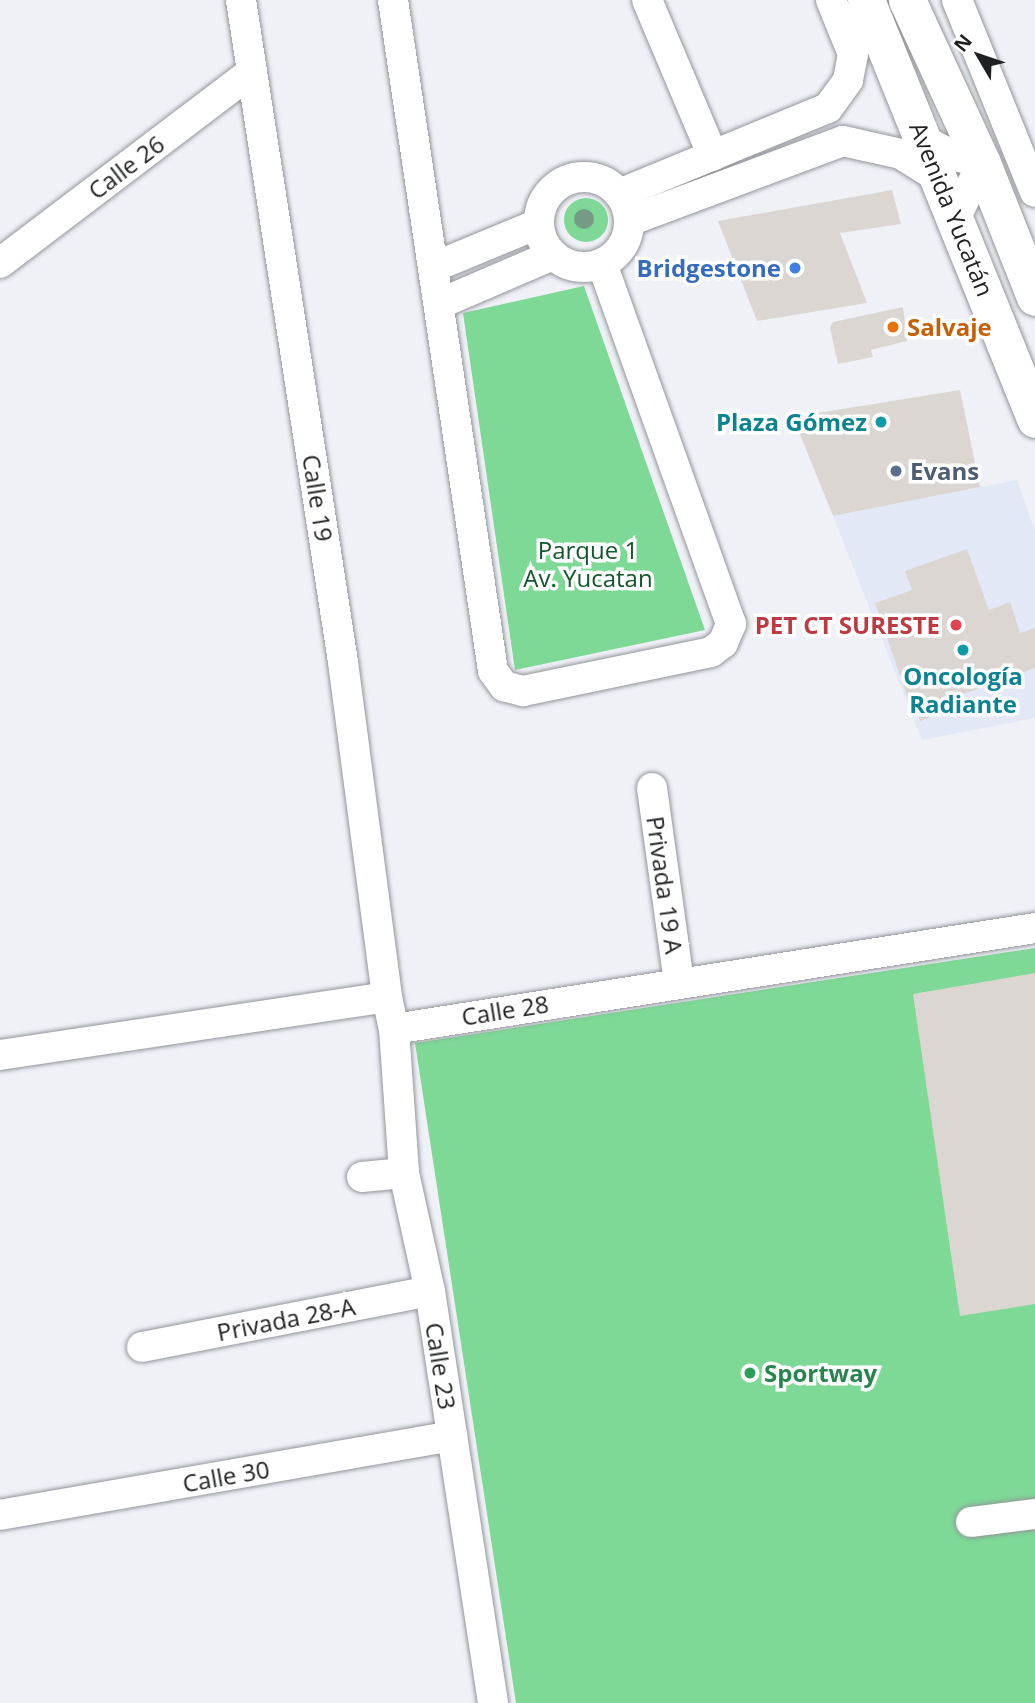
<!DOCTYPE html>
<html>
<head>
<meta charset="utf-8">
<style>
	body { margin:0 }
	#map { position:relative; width:1035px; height:1703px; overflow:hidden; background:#eff1f7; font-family:"Open Sans",sans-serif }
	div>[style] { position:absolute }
	.built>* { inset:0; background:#e2e8f5 }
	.green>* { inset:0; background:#7ed896 }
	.round { border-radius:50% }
	.building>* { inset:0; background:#dbd6d2 }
	.roads { filter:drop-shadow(0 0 2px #93959b) drop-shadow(0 0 2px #93959b) }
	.minor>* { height:30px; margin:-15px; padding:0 15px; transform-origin:15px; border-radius:15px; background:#fff }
	.minor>.ring { margin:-15px; padding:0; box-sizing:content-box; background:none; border:30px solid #fff; border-radius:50% }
	.major>* { height:37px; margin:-18.5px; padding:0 18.5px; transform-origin:18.5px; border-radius:18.5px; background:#fff }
	.trees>* { width:20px; height:20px; margin:-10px; border-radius:50%; background:#759b87 }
	.dots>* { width:19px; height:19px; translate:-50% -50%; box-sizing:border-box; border:4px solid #fff; border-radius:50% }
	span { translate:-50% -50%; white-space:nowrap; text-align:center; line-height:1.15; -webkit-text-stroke:7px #fff; paint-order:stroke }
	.street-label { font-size:24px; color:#202123 }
	.shop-label { font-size:24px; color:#366cbe; font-weight:700 }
	.right { translate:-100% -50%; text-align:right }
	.food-label { font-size:24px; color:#c56008; font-weight:700 }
	.left { translate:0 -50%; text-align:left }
	.culture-label { font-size:24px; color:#0d838f; font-weight:700 }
	.service-label { font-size:24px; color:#4e5e75; font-weight:700 }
	.park-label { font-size:24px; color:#12552b }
	.health-label { font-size:24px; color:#be3a42; font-weight:700 }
	.leisure-label { font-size:24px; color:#27864d; font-weight:700 }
	.north { position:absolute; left:944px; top:21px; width:70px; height:70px; -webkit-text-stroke:5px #fff; paint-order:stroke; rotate:309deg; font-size:19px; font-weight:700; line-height:28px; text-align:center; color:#202123 }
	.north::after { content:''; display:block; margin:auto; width:24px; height:32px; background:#202123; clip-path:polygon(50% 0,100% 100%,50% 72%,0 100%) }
</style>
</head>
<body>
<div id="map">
	<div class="built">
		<div style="clip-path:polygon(1017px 480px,1035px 531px,1035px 718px,922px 740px,833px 516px)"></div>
	</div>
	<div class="green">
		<div class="round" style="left:564px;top:198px;width:44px;height:44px"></div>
		<div style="clip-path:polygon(584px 286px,705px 630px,515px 670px,463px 313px)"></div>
		<div style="clip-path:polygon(1035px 948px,1035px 1703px,516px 1703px,415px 1043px)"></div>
	</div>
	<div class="building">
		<div style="clip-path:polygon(892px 190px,901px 224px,840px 233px,867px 303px,757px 321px,718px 221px)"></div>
		<div style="clip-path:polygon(903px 307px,907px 341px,871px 350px,873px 357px,838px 364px,830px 328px,833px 322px)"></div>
		<div style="clip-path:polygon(960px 390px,980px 487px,833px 516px,793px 417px)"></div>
		<div style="clip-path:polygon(967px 549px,989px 610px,1010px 602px,1020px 633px,1035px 628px,1035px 668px,941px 702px,944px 712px,920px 721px,917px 711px,913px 713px,875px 603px,912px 590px,905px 571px)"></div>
		<div style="clip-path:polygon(1035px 973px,1035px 1304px,960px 1316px,913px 994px)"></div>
	</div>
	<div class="roads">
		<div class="minor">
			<div style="left:241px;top:0;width:670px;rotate:81.24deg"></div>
			<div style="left:343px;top:662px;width:338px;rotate:82.5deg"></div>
			<div style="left:393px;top:0;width:678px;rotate:81.52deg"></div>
			<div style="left:493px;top:671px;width:19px;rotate:54deg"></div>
			<div style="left:504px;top:686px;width:20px;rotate:15deg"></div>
			<div style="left:523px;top:691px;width:192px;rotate:-11.7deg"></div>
			<div style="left:711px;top:652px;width:15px;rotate:-37deg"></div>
			<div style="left:723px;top:643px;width:21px;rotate:-67deg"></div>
			<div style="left:731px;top:624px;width:383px;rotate:-109.7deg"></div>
			<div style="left:647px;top:0;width:169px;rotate:67.1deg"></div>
			<div style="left:957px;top:0;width:207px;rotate:67.9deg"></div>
			<div style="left:925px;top:141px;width:30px;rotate:27deg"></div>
			<div style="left:952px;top:155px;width:31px;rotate:15deg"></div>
			<div class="ring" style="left:539px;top:177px;width:60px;height:60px"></div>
			<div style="left:619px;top:194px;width:226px;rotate:-22.4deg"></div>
			<div style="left:828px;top:108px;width:34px;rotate:-54deg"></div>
			<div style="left:848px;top:80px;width:26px;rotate:-79deg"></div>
			<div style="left:853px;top:54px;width:58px;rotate:-112.2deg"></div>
			<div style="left:956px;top:217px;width:60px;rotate:-64.3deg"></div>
			<div style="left:629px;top:221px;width:228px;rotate:-20.5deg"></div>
			<div style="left:843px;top:141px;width:59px;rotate:12.6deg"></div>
			<div style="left:901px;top:154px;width:45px;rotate:32.3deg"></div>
			<div style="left:0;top:263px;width:316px;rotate:-37.2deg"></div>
			<div style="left:434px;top:267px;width:113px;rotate:-22.5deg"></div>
			<div style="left:439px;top:304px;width:124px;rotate:-23.3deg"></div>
			<div style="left:652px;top:788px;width:196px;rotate:82.1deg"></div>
			<div style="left:394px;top:1029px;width:144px;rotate:86deg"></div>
			<div style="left:404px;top:1173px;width:121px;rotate:77.6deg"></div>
			<div style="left:430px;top:1291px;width:417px;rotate:81.3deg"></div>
			<div style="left:0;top:1055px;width:391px;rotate:-8.5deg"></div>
			<div style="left:387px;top:997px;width:33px;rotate:78deg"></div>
			<div style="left:394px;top:1029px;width:649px;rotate:-8.95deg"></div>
			<div style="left:362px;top:1177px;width:42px;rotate:-5.4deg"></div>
			<div style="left:142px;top:1347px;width:293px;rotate:-11deg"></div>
			<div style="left:0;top:1515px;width:459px;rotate:-9.9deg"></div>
			<div style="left:971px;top:1522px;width:64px;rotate:-7.1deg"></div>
		</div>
		<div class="major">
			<div style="left:866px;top:0;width:452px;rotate:68deg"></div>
			<div style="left:907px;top:0;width:179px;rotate:65.3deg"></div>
			<div style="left:982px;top:163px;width:144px;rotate:68.4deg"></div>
		</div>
	</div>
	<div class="trees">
		<div style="left:584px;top:219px"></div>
	</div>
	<div class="dots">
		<div style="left:795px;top:268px;background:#3f7fe0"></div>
		<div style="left:893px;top:327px;background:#e8710a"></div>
		<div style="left:881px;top:422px;background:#0f9aa8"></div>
		<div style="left:896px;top:471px;background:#5c6f8a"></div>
		<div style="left:956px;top:625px;background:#e0444e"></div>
		<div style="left:963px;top:650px;background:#0f9aa8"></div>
		<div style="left:750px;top:1373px;background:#2e9e5b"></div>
	</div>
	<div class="street-label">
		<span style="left:126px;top:167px;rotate:-37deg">Calle 26</span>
		<span style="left:952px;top:209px;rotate:68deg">Avenida Yucatán</span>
		<span style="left:318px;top:498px;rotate:81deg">Calle 19</span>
		<span style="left:665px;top:885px;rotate:82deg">Privada 19 A</span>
		<span style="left:505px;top:1010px;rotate:-9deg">Calle 28</span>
		<span style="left:286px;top:1319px;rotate:-11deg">Privada 28-A</span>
		<span style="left:441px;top:1366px;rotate:81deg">Calle 23</span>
		<span style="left:226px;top:1476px;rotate:-10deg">Calle 30</span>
	</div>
	<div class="shop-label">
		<span class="right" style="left:781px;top:268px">Bridgestone</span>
	</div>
	<div class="food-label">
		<span class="left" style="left:907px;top:327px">Salvaje</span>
	</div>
	<div class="culture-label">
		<span class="right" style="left:867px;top:422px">Plaza Gómez</span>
		<span style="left:963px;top:690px">Oncología<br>Radiante</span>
	</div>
	<div class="service-label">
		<span class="left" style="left:910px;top:471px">Evans</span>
	</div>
	<div class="park-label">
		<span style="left:588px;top:564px">Parque 1<br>Av. Yucatan</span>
	</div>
	<div class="health-label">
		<span class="right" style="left:940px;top:625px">PET CT SURESTE</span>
	</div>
	<div class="leisure-label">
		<span class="left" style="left:764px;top:1373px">Sportway</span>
	</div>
	<div class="north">N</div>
</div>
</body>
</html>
